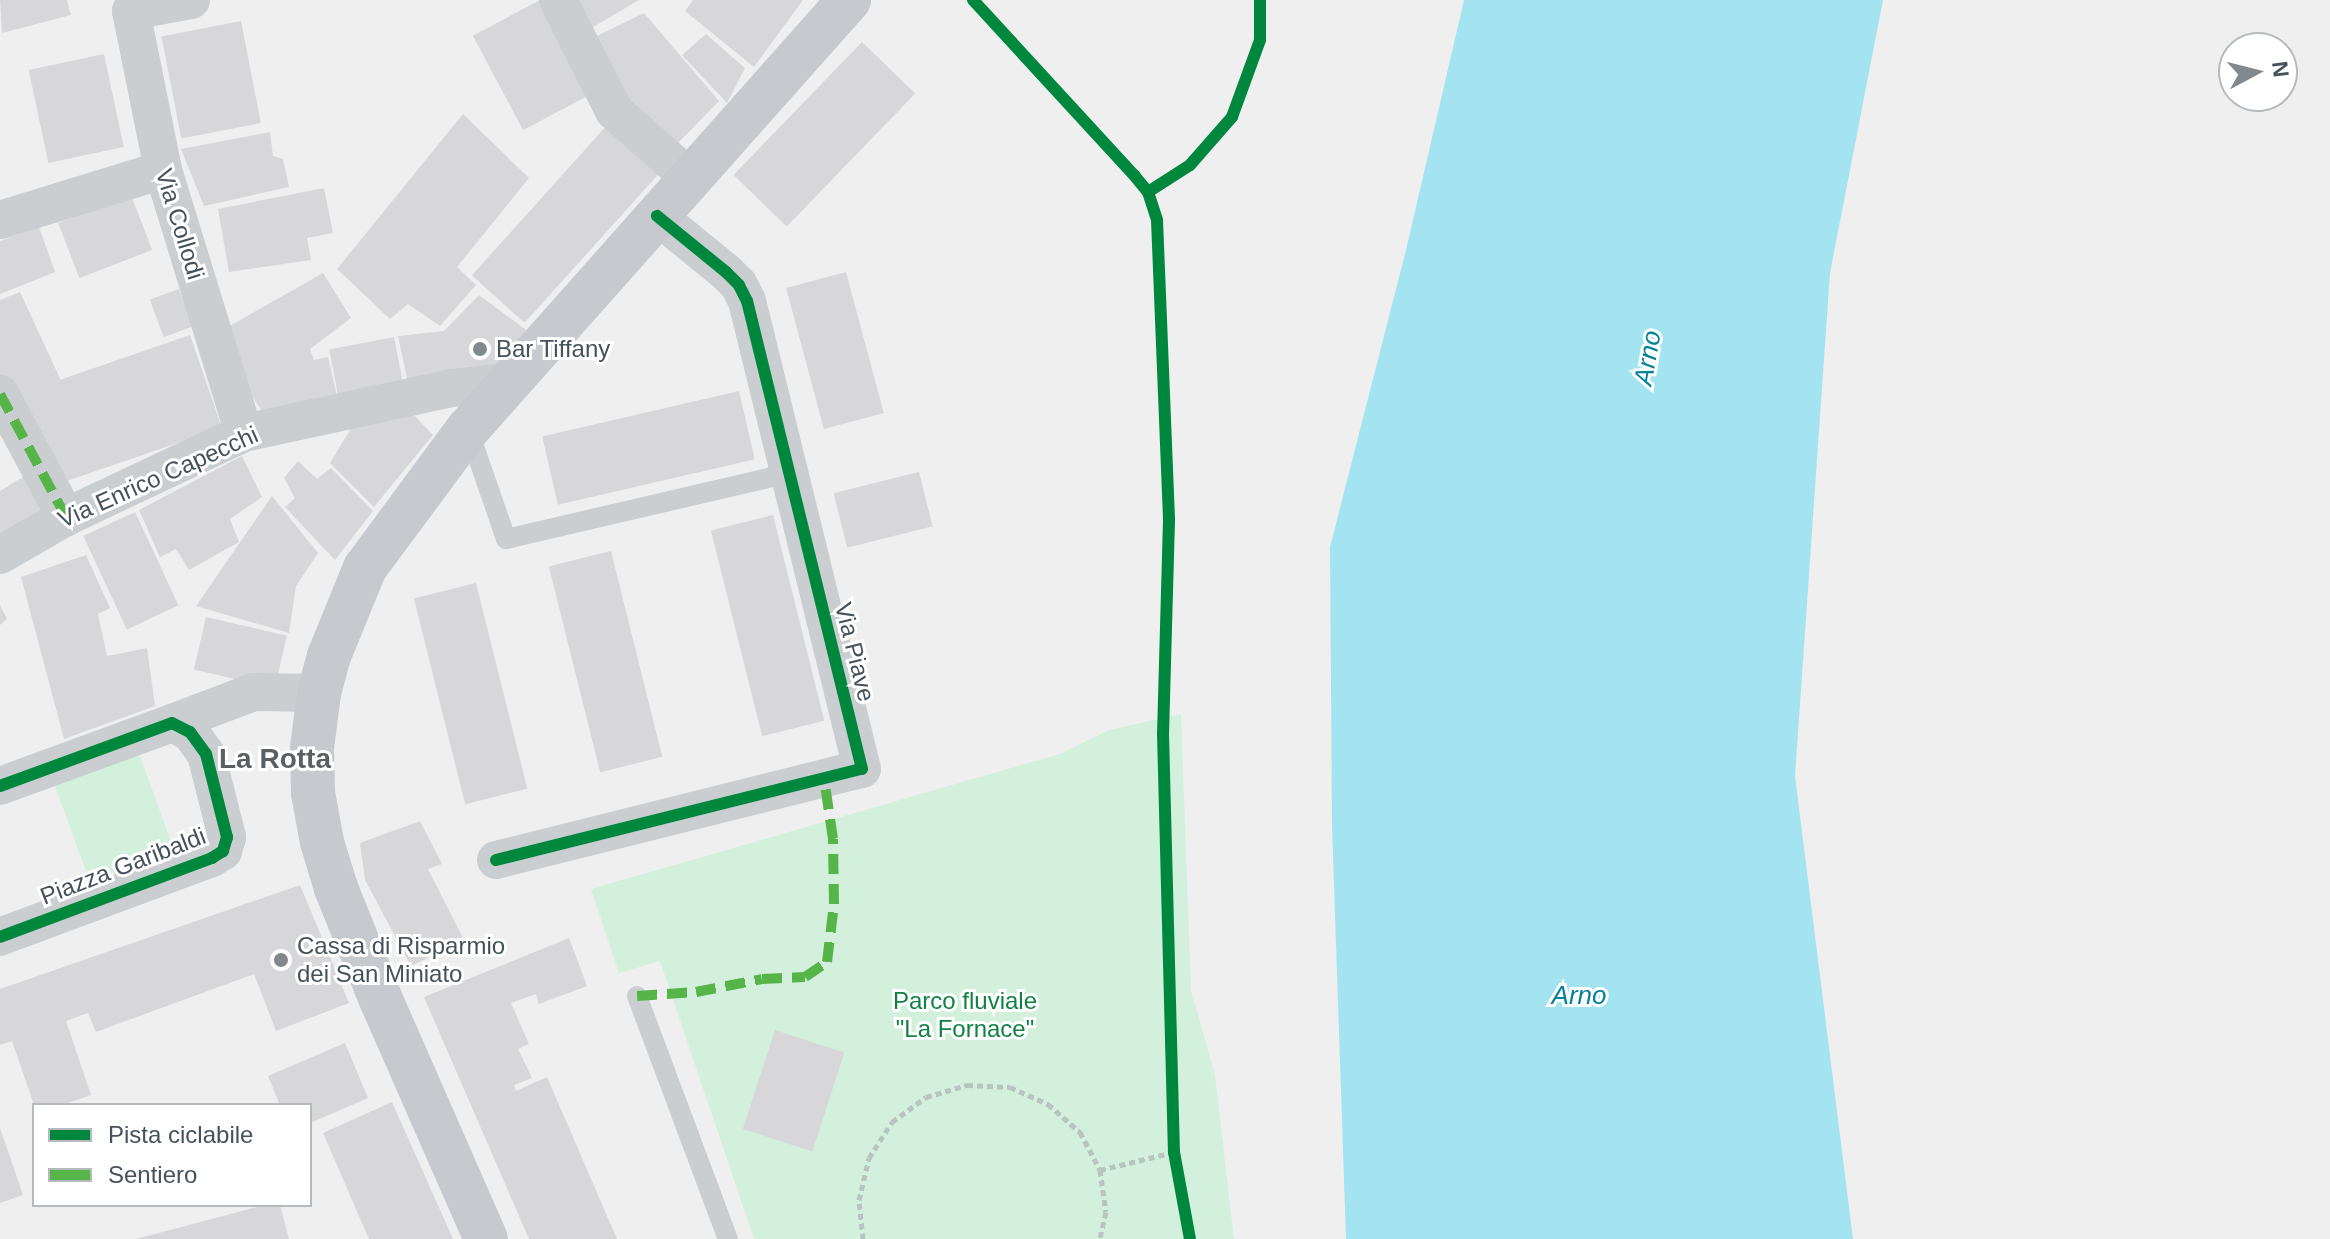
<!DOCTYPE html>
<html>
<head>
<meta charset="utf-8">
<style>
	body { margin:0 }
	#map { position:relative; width:2330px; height:1239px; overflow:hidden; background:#f0efef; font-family:Helvetica,sans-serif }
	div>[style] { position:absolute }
	.green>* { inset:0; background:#d2f0dc; transform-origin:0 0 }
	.water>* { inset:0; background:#a4e4f0 }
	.building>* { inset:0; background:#d7d7d9; transform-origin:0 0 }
	.path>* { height:5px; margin-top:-2.5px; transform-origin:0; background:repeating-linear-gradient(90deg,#b7c4bf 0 6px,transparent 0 10px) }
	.lane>* { height:20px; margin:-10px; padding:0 10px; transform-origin:10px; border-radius:10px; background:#caced0 }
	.street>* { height:38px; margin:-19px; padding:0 19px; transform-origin:19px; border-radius:19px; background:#caced0 }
	.primary>* { height:44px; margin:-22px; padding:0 22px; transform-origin:22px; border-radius:22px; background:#c6cace }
	.quiet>* { height:10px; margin-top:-5px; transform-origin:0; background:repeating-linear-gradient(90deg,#57b448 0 20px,transparent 0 30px) }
	.cycleway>* { height:12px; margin:-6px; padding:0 6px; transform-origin:6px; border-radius:6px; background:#00873e }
	.dots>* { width:22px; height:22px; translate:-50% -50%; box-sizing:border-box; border:4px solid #fff; border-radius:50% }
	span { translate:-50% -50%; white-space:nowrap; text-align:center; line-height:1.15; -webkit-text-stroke:6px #fff; paint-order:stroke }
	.street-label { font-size:24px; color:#45525c }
	.poi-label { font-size:24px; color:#45525c }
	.left { translate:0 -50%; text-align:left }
	.park-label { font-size:24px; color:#118244 }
	.water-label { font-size:26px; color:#058199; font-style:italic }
	.quarter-label { font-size:28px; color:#5a5f63; font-weight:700 }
	.legend { position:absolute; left:32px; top:1103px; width:280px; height:104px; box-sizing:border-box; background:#fff; border:2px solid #b5babe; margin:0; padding:10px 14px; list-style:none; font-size:24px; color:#45525c }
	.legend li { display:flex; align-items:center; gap:16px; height:40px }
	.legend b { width:40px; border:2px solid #b5babe }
	.north { position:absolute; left:2218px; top:32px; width:80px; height:80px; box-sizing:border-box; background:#fff; border:2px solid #b5babe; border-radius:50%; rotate:83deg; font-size:22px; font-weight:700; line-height:32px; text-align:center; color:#45525c }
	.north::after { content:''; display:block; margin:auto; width:28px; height:36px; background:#81898f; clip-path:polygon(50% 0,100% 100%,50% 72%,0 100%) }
</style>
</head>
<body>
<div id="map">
	<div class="green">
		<div style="clip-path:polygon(1181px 714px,1191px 990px,1215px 1075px,1234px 1239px,754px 1239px,660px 961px,619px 973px,591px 889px,1060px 754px,1109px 730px)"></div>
		<div style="left:137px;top:748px;width:112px;height:90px;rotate:70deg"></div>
	</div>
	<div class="water">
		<div style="clip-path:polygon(1464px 0,1883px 0,1830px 273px,1795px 776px,1853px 1239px,1346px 1239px,1332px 826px,1330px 547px,1406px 250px)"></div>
	</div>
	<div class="building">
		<div style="clip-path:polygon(0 0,67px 0,71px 15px,2px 33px)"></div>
		<div style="left:540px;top:0;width:107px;height:76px;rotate:62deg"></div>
		<div style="clip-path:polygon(576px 0,639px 0,588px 30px)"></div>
		<div style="clip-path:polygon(693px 0,803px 0,754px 67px,685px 11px)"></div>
		<div style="clip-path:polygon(644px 13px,719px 101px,676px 145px,620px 97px,593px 38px)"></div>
		<div style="left:241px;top:21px;width:104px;height:81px;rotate:79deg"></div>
		<div style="clip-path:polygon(706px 34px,745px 68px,727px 103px,682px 55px)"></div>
		<div style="left:862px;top:42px;width:74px;height:185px;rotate:44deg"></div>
		<div style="left:104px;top:54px;width:95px;height:77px;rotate:78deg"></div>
		<div style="clip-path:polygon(463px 114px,529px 178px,457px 267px,476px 285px,440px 326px,408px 304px,390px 319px,337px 269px)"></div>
		<div style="left:609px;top:123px;width:71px;height:205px;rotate:42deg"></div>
		<div style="clip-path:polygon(270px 132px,273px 156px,283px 159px,289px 187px,204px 206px,181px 149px)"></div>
		<div style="clip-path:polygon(324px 188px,333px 233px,307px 238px,311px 260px,229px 272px,218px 209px)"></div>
		<div style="left:131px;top:195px;width:59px;height:78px;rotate:69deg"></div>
		<div style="clip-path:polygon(39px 227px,55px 272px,0 294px,0 241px)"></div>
		<div style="left:846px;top:272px;width:146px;height:62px;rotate:75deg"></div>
		<div style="clip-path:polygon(323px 273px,351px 318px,310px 349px,314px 360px,328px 357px,339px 405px,270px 423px,246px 387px,228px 327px)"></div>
		<div style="left:179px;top:289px;width:40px;height:31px;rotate:70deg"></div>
		<div style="clip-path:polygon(20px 292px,63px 385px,17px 409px,0 378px,0 300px)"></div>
		<div style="clip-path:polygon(479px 295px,533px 335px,498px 373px,410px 392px,398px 336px,444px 331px)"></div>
		<div style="left:190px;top:335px;width:98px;height:188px;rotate:71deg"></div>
		<div style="left:394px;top:337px;width:56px;height:66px;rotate:79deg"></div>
		<div style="left:739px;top:391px;width:70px;height:202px;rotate:77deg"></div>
		<div style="clip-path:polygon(411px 412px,433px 435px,374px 507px,330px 463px,353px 425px)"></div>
		<div style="clip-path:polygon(242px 456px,262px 497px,230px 519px,239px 542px,189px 570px,176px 549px,160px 557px,139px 510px)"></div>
		<div style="clip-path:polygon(298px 461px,317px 479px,331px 468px,373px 511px,335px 560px,285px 507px,295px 498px,284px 478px)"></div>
		<div style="left:919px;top:472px;width:56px;height:88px;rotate:76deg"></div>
		<div style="clip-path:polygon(28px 474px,49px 511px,0 543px,0 491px)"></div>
		<div style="clip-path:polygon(272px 496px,318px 553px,296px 586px,289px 633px,196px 606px)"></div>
		<div style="left:135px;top:512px;width:103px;height:57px;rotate:65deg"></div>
		<div style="left:773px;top:515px;width:212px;height:64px;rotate:76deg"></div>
		<div style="left:611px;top:551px;width:212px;height:64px;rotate:76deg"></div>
		<div style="clip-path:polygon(86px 555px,110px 608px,98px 614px,107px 656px,147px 648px,155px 706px,64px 739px,21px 577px)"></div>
		<div style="left:476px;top:583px;width:212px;height:64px;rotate:76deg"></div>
		<div style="clip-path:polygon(0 605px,7px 619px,0 625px)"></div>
		<div style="left:206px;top:617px;width:83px;height:54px;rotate:13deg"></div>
		<div style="clip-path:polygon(420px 821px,442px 864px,428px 869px,464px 940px,411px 966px,365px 880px,360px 843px)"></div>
		<div style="clip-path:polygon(300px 885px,349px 1003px,276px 1031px,254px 974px,96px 1032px,88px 1013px,66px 1021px,91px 1095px,62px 1105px,34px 1105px,12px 1041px,0 1045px,0 989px)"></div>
		<div style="clip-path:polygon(569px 938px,587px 986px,539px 1004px,536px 994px,511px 1003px,529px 1044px,518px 1049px,532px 1078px,514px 1085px,516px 1091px,547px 1077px,617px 1239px,529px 1239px,424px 997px)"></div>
		<div style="left:775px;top:1030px;width:73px;height:104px;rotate:18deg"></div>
		<div style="clip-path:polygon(345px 1043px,368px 1098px,310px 1123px,310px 1105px,274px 1105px,279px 1103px,268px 1076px)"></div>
		<div style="clip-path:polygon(392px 1102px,453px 1239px,369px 1239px,323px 1133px)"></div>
		<div style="clip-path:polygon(0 1128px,23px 1195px,0 1203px)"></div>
		<div style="clip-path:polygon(265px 1205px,280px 1205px,289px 1239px,136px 1239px)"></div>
	</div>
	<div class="path">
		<div style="left:1148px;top:192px;width:29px;rotate:72deg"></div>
		<div style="left:1157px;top:220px;width:300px;rotate:87.7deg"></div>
		<div style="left:1169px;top:520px;width:214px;rotate:91.6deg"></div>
		<div style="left:1163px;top:734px;width:418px;rotate:88.5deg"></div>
		<div style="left:1174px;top:1152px;width:88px;rotate:79.6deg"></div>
		<div style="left:1100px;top:1170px;width:76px;rotate:-13.7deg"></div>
		<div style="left:863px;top:1239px;width:39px;rotate:-96deg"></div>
		<div style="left:859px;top:1200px;width:43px;rotate:-76.6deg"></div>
		<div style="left:869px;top:1158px;width:43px;rotate:-57.4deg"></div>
		<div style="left:892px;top:1122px;width:42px;rotate:-36.3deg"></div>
		<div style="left:926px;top:1097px;width:43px;rotate:-16.3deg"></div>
		<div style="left:967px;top:1085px;width:43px;rotate:2.7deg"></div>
		<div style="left:1010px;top:1087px;width:42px;rotate:24.1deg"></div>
		<div style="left:1048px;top:1104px;width:43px;rotate:41.2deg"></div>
		<div style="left:1080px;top:1132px;width:43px;rotate:62.2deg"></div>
		<div style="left:1100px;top:1170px;width:42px;rotate:81.9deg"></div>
		<div style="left:1106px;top:1212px;width:28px;rotate:103deg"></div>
	</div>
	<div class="lane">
		<div style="left:468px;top:429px;width:116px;rotate:70.9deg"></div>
		<div style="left:506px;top:539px;width:291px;rotate:-13.1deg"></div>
		<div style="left:637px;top:996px;width:259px;rotate:69.5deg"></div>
	</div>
	<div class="street">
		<div style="left:191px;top:0;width:61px;rotate:169.6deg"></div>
		<div style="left:131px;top:11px;width:162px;rotate:78.6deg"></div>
		<div style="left:163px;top:170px;width:275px;rotate:72.9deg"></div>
		<div style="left:558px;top:0;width:124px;rotate:63.2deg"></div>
		<div style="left:614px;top:111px;width:101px;rotate:41.4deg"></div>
		<div style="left:0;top:220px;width:170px;rotate:-17.1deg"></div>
		<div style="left:0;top:394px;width:140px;rotate:61.8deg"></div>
		<div style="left:0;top:555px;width:76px;rotate:-29.9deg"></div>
		<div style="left:66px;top:517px;width:197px;rotate:-25.3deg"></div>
		<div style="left:244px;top:433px;width:214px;rotate:-12.2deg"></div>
		<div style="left:453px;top:388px;width:58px;rotate:-6.9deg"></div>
		<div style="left:172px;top:723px;width:88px;rotate:-20.7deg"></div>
		<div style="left:254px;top:692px;width:65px;rotate:0.9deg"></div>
		<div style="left:0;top:786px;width:183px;rotate:-20.1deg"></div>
		<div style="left:172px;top:723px;width:20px;rotate:27deg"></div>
		<div style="left:190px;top:732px;width:27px;rotate:54deg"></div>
		<div style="left:206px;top:754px;width:86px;rotate:75.8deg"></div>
		<div style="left:227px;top:837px;width:15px;rotate:106deg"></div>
		<div style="left:223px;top:851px;width:13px;rotate:148deg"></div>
		<div style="left:212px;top:858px;width:226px;rotate:159.6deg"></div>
		<div style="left:496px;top:860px;width:377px;rotate:-14deg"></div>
		<div style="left:862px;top:769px;width:482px;rotate:-103.8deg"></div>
		<div style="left:747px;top:301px;width:18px;rotate:-117deg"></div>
		<div style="left:739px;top:285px;width:18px;rotate:-135deg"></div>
		<div style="left:726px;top:272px;width:89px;rotate:-140.9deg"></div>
	</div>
	<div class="primary">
		<div style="left:486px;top:1239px;width:261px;rotate:-113.7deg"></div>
		<div style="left:381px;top:1000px;width:121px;rotate:-111.9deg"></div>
		<div style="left:336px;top:888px;width:48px;rotate:-106.9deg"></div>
		<div style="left:322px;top:842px;width:50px;rotate:-100.4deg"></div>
		<div style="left:313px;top:793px;width:45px;rotate:-91.3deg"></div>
		<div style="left:312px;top:748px;width:55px;rotate:-82.7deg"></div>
		<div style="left:319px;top:693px;width:38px;rotate:-75deg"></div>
		<div style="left:329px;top:656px;width:95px;rotate:-67.8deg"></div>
		<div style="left:365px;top:568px;width:173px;rotate:-53.5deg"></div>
		<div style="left:468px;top:429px;width:574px;rotate:-48.39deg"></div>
	</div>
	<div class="quiet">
		<div style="left:0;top:394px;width:140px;rotate:61.8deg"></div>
		<div style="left:637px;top:996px;width:59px;rotate:-3.9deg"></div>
		<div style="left:696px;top:992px;width:67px;rotate:-11.1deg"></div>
		<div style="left:762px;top:979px;width:43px;rotate:-2.7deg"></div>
		<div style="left:805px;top:977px;width:27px;rotate:-34deg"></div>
		<div style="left:827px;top:962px;width:58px;rotate:-83.1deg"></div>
		<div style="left:834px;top:904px;width:65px;rotate:-90.9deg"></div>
		<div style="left:833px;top:839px;width:62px;rotate:-98.4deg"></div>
	</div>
	<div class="cycleway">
		<div style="left:973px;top:0;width:238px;rotate:47.4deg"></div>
		<div style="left:1134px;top:175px;width:22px;rotate:51deg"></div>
		<div style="left:1148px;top:192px;width:29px;rotate:72deg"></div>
		<div style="left:1157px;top:220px;width:300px;rotate:87.7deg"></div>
		<div style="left:1169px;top:520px;width:214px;rotate:91.6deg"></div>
		<div style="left:1163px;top:734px;width:418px;rotate:88.5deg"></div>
		<div style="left:1174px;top:1152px;width:88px;rotate:79.6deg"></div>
		<div style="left:1148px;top:192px;width:50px;rotate:-32.7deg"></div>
		<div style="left:1190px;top:165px;width:64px;rotate:-48.8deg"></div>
		<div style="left:1232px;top:117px;width:82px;rotate:-70deg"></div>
		<div style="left:1260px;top:40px;width:40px;rotate:-90deg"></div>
		<div style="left:0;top:786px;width:183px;rotate:-20.1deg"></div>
		<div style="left:172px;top:723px;width:20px;rotate:27deg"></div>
		<div style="left:190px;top:732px;width:27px;rotate:54deg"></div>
		<div style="left:206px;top:754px;width:86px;rotate:75.8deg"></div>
		<div style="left:227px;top:837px;width:15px;rotate:106deg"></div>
		<div style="left:223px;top:851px;width:13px;rotate:148deg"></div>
		<div style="left:212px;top:858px;width:226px;rotate:159.6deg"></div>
		<div style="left:496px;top:860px;width:377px;rotate:-14deg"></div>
		<div style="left:862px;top:769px;width:482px;rotate:-103.8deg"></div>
		<div style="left:747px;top:301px;width:18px;rotate:-117deg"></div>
		<div style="left:739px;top:285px;width:18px;rotate:-135deg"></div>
		<div style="left:726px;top:272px;width:89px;rotate:-140.9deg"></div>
	</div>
	<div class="dots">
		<div style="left:480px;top:349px;background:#81898f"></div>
		<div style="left:281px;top:960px;background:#81898f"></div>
	</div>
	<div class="street-label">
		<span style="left:180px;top:224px;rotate:73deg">Via Collodi</span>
		<span style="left:158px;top:477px;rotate:-24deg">Via Enrico Capecchi</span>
		<span style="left:855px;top:652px;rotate:76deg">Via Piave</span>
		<span style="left:123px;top:866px;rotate:-21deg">Piazza Garibaldi</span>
	</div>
	<div class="poi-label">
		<span class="left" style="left:496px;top:349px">Bar Tiffany</span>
		<span class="left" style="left:297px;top:960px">Cassa di Risparmio<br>dei San Miniato</span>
	</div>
	<div class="park-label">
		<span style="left:965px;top:1015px">Parco fluviale<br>"La Fornace"</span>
	</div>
	<div class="water-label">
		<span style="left:1648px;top:358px;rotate:-80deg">Arno</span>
		<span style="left:1579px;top:996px">Arno</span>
	</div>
	<div class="quarter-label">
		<span style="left:275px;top:759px">La Rotta</span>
	</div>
	<ul class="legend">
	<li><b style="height:10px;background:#00873e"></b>Pista ciclabile</li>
	<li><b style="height:10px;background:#57b448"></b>Sentiero</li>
	</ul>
	<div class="north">N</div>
</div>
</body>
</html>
